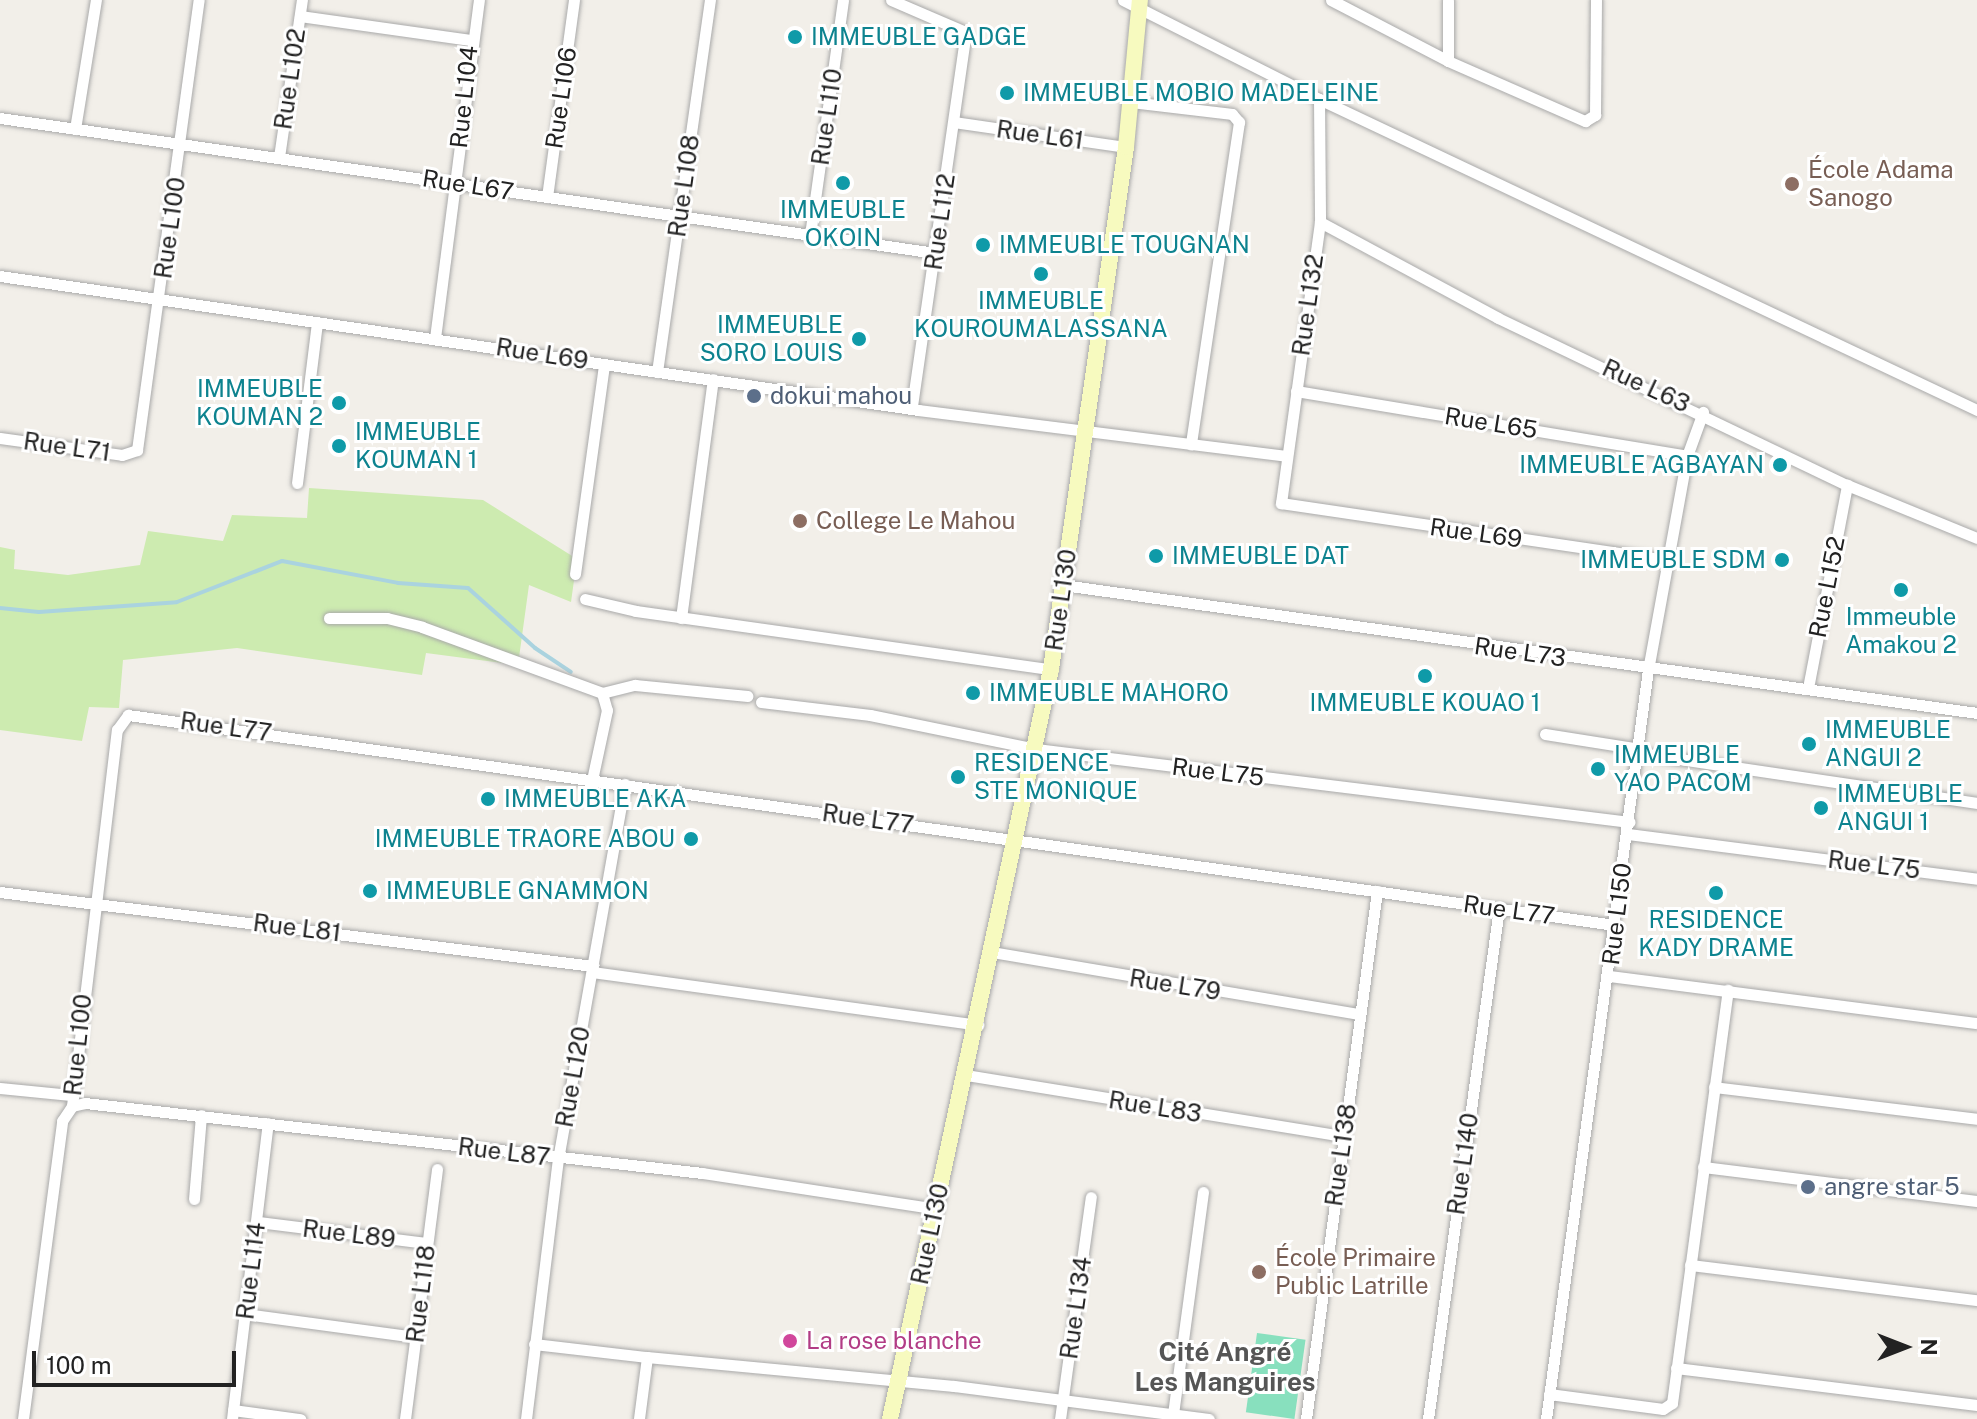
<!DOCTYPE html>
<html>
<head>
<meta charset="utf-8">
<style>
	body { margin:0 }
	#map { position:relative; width:1977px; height:1419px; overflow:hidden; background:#f2efe9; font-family:"Public Sans",sans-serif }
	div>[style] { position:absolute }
	.grass>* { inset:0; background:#cdebb0 }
	.pitch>* { inset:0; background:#88e0be; transform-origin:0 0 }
	.stream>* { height:4px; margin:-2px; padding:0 2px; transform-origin:2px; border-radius:2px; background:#aad3df }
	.roads { filter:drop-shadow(0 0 2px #a9a9a9) drop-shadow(0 0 2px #a9a9a9) }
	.street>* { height:11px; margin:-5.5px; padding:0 5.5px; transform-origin:5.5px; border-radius:5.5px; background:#fff }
	.secondary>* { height:16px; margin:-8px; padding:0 8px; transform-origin:8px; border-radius:8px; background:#f7fabf }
	.dots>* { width:22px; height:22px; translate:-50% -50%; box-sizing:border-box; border:4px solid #fff; border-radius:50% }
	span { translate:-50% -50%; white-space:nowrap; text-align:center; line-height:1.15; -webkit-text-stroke:6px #fff; paint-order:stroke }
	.culture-label { font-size:24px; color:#0d838f }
	.left { translate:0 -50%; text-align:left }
	.right { translate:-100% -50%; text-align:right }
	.street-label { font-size:24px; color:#222 }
	.education-label { font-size:24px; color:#785e54 }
	.service-label { font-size:24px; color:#4e5e75 }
	.hotel-label { font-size:24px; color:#b23c85 }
	.neighbourhood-label { font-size:26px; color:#555; font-weight:700 }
	.north { position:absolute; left:1865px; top:1307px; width:80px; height:80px; -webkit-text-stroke:6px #fff; paint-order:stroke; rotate:90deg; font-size:22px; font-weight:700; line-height:32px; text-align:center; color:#222 }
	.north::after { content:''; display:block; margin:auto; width:28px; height:36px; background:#222; clip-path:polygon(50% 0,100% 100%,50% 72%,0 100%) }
	.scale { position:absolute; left:32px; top:1351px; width:204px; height:36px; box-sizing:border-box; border:4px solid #222; border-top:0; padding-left:10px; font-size:24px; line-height:28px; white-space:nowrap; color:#222; -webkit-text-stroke:6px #fff; paint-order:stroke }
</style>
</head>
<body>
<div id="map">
	<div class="grass">
		<div style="clip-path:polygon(309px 488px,483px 500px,577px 559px,571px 602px,529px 585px,518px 665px,426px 653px,422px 675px,237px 648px,123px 660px,119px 708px,89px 707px,82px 741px,0 730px,0 547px,15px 550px,14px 569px,68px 575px,140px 565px,148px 531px,223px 541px,232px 515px,307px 518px)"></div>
	</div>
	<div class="pitch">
		<div style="left:1257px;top:1333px;width:49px;height:80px;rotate:8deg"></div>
	</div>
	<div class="stream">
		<div style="left:0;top:608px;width:39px;rotate:6deg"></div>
		<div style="left:39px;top:612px;width:138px;rotate:-4.1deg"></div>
		<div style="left:177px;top:602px;width:113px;rotate:-21.3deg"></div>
		<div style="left:282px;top:561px;width:118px;rotate:10.7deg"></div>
		<div style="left:398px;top:583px;width:70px;rotate:4.1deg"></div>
		<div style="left:468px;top:588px;width:90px;rotate:41.8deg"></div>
		<div style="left:535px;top:648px;width:43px;rotate:33.7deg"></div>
	</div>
	<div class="roads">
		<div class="street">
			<div style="left:891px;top:0;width:78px;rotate:23.3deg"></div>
			<div style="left:963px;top:31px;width:7px;rotate:74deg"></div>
			<div style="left:965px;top:38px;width:374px;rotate:98.2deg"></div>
			<div style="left:1123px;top:0;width:220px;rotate:26.8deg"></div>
			<div style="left:1319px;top:99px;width:728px;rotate:25.3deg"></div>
			<div style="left:1331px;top:0;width:132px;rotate:27.5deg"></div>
			<div style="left:1448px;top:61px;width:150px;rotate:23.7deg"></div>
			<div style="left:1585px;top:121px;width:12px;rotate:-31deg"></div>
			<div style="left:1595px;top:115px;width:115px;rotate:-89.5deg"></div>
			<div style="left:300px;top:16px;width:172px;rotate:8deg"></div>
			<div style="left:1448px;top:61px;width:61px;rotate:-90deg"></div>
			<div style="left:1319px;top:99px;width:123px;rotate:89.5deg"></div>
			<div style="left:1320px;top:222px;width:284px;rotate:97.9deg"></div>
			<div style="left:1281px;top:503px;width:389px;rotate:8.4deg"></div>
			<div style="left:1131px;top:102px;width:102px;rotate:6.8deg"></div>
			<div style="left:1232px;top:114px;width:11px;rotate:49deg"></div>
			<div style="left:1239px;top:122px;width:326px;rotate:98.5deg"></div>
			<div style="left:0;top:118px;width:946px;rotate:8.21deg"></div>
			<div style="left:954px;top:122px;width:174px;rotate:8.3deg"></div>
			<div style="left:75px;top:129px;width:131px;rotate:-80.8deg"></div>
			<div style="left:279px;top:157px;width:159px;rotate:-81.7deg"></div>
			<div style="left:547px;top:197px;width:199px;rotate:-82.2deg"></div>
			<div style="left:1320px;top:222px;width:202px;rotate:28.3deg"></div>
			<div style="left:1498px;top:318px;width:387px;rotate:25.6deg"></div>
			<div style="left:1847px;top:485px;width:140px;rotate:22.2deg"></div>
			<div style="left:810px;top:235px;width:237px;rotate:-82deg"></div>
			<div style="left:0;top:276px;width:928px;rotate:8.3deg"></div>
			<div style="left:918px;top:410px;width:371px;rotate:7.1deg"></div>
			<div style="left:435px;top:338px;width:341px;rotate:-82.6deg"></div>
			<div style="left:657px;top:372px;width:376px;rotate:-81.9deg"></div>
			<div style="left:1296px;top:391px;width:396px;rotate:9.4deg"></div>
			<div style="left:0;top:438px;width:123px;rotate:7.9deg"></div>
			<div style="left:122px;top:455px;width:16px;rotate:-18deg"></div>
			<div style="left:137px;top:450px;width:454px;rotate:-82.2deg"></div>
			<div style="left:297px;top:483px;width:162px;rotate:-82.9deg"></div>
			<div style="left:575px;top:574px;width:212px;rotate:-82.1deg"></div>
			<div style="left:1063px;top:585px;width:923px;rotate:7.97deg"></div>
			<div style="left:585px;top:599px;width:52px;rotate:13.2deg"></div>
			<div style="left:636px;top:611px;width:419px;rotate:8deg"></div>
			<div style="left:329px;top:618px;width:58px"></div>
			<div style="left:387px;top:618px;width:36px;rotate:14deg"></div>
			<div style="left:422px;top:627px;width:192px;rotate:20.1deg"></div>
			<div style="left:602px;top:693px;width:18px;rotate:74deg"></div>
			<div style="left:607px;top:710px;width:72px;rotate:102.1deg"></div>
			<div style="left:681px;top:618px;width:241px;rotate:-82.4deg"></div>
			<div style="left:1808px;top:688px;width:207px;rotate:-79.1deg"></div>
			<div style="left:602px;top:693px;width:34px;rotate:-14deg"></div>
			<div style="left:635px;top:685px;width:113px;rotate:5.6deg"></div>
			<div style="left:761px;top:702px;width:110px;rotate:6.8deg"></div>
			<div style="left:870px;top:715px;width:169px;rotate:11.6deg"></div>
			<div style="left:1036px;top:749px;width:598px;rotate:7.01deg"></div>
			<div style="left:1545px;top:734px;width:96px;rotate:9deg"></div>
			<div style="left:1639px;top:753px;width:342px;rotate:8.4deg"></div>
			<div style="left:1628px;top:834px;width:352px;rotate:7.3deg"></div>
			<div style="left:0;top:892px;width:598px;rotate:7.11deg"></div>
			<div style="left:992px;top:952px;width:373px;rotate:9.6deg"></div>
			<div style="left:592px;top:972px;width:390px;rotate:7.8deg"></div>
			<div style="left:1609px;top:976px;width:370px;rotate:7.3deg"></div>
			<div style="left:966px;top:1075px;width:383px;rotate:9.2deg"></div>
			<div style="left:1714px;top:1087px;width:265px;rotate:6.9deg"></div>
			<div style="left:0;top:1088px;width:71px;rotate:5.6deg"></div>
			<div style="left:72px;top:1106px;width:13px;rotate:-13deg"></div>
			<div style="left:85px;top:1103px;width:621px;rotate:6.47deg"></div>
			<div style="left:702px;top:1173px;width:237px;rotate:8.7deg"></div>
			<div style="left:1703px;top:1167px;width:276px;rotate:7.1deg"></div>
			<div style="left:194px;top:1199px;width:84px;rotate:-85.2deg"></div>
			<div style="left:258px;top:1222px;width:170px;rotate:7.1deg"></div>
			<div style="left:1690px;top:1265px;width:289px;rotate:7deg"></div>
			<div style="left:245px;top:1314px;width:172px;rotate:7.7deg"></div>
			<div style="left:534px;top:1344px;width:114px;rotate:6.6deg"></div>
			<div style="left:647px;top:1357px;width:63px;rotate:97.4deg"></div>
			<div style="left:647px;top:1357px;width:308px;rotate:5.4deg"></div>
			<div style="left:954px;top:1386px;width:257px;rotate:7.4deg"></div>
			<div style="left:1676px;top:1368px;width:303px;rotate:7deg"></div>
			<div style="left:1549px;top:1394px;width:115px;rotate:7.5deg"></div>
			<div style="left:1663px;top:1409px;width:11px;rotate:-34deg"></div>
			<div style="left:1672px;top:1403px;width:417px;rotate:-82.3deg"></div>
			<div style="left:233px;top:1410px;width:68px;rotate:7.7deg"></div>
			<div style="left:1173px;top:1414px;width:224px;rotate:-82.3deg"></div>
			<div style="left:23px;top:1419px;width:301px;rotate:-82.5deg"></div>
			<div style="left:62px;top:1121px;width:18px;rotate:-56deg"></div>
			<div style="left:72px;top:1106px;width:379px;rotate:-83.2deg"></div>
			<div style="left:117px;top:730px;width:19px;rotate:-54deg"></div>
			<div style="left:128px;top:715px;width:1501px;rotate:8.04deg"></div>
			<div style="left:232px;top:1419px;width:298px;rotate:-83.1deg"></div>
			<div style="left:405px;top:1419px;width:252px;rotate:-82.7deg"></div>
			<div style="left:526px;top:1419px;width:262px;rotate:-83deg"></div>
			<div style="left:558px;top:1159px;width:381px;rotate:-79.9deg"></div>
			<div style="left:1060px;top:1419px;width:224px;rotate:-82.1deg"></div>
			<div style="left:1306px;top:1419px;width:533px;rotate:-82.34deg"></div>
			<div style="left:1428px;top:1419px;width:516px;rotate:-82.09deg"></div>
			<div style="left:1546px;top:1419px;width:756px;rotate:-82.25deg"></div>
			<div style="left:1648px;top:670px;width:218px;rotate:-79.7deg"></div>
			<div style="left:1687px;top:456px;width:47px;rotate:-70deg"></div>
		</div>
		<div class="secondary">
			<div style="left:890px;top:1419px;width:767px;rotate:-77.88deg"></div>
			<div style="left:1051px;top:669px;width:527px;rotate:-81.82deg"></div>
			<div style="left:1126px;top:147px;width:148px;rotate:-84.6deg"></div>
		</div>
	</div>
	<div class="dots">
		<div style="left:795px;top:37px;background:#0f9aa8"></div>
		<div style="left:1007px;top:93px;background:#0f9aa8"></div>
		<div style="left:843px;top:183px;background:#0f9aa8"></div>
		<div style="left:1792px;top:184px;background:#8d6e63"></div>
		<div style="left:983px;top:245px;background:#0f9aa8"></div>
		<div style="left:1041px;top:274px;background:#0f9aa8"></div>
		<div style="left:859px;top:339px;background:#0f9aa8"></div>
		<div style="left:754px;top:396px;background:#5c6f8a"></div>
		<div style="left:339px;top:403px;background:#0f9aa8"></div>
		<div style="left:339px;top:446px;background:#0f9aa8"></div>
		<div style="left:1780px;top:465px;background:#0f9aa8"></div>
		<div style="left:800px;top:521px;background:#8d6e63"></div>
		<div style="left:1156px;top:556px;background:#0f9aa8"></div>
		<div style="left:1782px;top:560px;background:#0f9aa8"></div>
		<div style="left:1901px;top:590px;background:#0f9aa8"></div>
		<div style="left:1425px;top:676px;background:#0f9aa8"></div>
		<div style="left:973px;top:693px;background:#0f9aa8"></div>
		<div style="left:1809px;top:744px;background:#0f9aa8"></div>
		<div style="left:1598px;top:769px;background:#0f9aa8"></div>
		<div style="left:958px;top:777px;background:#0f9aa8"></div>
		<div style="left:488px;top:799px;background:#0f9aa8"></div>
		<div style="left:1821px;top:808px;background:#0f9aa8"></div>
		<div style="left:691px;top:839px;background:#0f9aa8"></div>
		<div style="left:370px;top:891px;background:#0f9aa8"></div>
		<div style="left:1716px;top:893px;background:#0f9aa8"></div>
		<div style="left:1808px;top:1187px;background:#5c6f8a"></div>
		<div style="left:1259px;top:1272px;background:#8d6e63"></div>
		<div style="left:790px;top:1341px;background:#d1479c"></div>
	</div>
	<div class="culture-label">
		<span class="left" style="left:811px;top:37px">IMMEUBLE GADGE</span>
		<span class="left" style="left:1023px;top:93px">IMMEUBLE MOBIO MADELEINE</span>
		<span style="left:843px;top:224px">IMMEUBLE<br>OKOIN</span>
		<span class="left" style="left:999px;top:245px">IMMEUBLE TOUGNAN</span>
		<span style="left:1041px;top:315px">IMMEUBLE<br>KOUROUMALASSANA</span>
		<span class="right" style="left:843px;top:339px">IMMEUBLE<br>SORO LOUIS</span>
		<span class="right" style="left:323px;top:403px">IMMEUBLE<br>KOUMAN 2</span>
		<span class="left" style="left:355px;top:446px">IMMEUBLE<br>KOUMAN 1</span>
		<span class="right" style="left:1764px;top:465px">IMMEUBLE AGBAYAN</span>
		<span class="left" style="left:1172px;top:556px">IMMEUBLE DAT</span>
		<span class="right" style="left:1766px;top:560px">IMMEUBLE SDM</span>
		<span style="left:1901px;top:631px">Immeuble<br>Amakou 2</span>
		<span class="left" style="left:989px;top:693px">IMMEUBLE MAHORO</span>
		<span style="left:1425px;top:703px">IMMEUBLE KOUAO 1</span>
		<span class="left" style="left:1825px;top:744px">IMMEUBLE<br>ANGUI 2</span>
		<span class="left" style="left:1614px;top:769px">IMMEUBLE<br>YAO PACOM</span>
		<span class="left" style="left:974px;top:777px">RESIDENCE<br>STE MONIQUE</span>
		<span class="left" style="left:1837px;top:808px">IMMEUBLE<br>ANGUI 1</span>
		<span class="left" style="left:504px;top:799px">IMMEUBLE AKA</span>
		<span class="right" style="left:675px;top:839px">IMMEUBLE TRAORE ABOU</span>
		<span class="left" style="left:386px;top:891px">IMMEUBLE GNAMMON</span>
		<span style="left:1716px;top:934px">RESIDENCE<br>KADY DRAME</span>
	</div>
	<div class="street-label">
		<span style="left:290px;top:79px;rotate:-82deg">Rue L102</span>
		<span style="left:464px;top:97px;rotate:-84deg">Rue L104</span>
		<span style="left:561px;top:98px;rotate:-82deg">Rue L106</span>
		<span style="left:827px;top:117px;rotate:-82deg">Rue L110</span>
		<span style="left:1040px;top:135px;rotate:8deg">Rue L61</span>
		<span style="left:468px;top:185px;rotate:9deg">Rue L67</span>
		<span style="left:684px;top:186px;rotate:-82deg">Rue L108</span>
		<span style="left:940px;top:222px;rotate:-82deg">Rue L112</span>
		<span style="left:170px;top:228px;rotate:-82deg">Rue L100</span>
		<span style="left:1308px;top:305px;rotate:-82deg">Rue L132</span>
		<span style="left:542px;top:354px;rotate:9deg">Rue L69</span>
		<span style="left:1646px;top:386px;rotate:25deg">Rue L63</span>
		<span style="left:1491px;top:423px;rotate:9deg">Rue L65</span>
		<span style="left:67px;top:447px;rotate:8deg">Rue L71</span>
		<span style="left:1476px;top:533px;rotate:8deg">Rue L69</span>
		<span style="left:1827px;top:587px;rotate:-79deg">Rue L152</span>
		<span style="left:1061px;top:600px;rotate:-82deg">Rue L130</span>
		<span style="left:1520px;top:652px;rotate:8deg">Rue L73</span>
		<span style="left:226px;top:727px;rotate:8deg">Rue L77</span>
		<span style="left:1218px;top:772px;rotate:7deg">Rue L75</span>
		<span style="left:868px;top:819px;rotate:8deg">Rue L77</span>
		<span style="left:1874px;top:865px;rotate:7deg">Rue L75</span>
		<span style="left:1509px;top:910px;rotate:8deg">Rue L77</span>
		<span style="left:1617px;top:914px;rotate:-83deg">Rue L150</span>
		<span style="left:297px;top:928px;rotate:7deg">Rue L81</span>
		<span style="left:1175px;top:985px;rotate:9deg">Rue L79</span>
		<span style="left:78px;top:1045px;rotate:-84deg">Rue L100</span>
		<span style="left:573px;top:1077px;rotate:-80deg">Rue L120</span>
		<span style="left:1155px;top:1107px;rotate:9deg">Rue L83</span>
		<span style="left:504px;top:1152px;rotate:7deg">Rue L87</span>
		<span style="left:1341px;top:1155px;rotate:-82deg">Rue L138</span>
		<span style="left:1463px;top:1164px;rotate:-82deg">Rue L140</span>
		<span style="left:349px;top:1234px;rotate:7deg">Rue L89</span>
		<span style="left:930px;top:1234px;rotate:-78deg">Rue L130</span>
		<span style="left:251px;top:1271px;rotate:-83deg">Rue L114</span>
		<span style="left:421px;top:1294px;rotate:-83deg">Rue L118</span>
		<span style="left:1076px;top:1308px;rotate:-82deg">Rue L134</span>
	</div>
	<div class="education-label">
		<span class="left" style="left:1808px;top:184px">École Adama<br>Sanogo</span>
		<span class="left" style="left:816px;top:521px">College Le Mahou</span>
		<span class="left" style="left:1275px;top:1272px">École Primaire<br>Public Latrille</span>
	</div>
	<div class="service-label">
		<span class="left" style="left:770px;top:396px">dokui mahou</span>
		<span class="left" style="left:1824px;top:1187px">angre star 5</span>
	</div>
	<div class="hotel-label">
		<span class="left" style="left:806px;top:1341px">La rose blanche</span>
	</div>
	<div class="neighbourhood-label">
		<span style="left:1225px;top:1367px">Cité Angré<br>Les Manguires</span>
	</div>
	<div class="north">N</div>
	<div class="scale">100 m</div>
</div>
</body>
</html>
